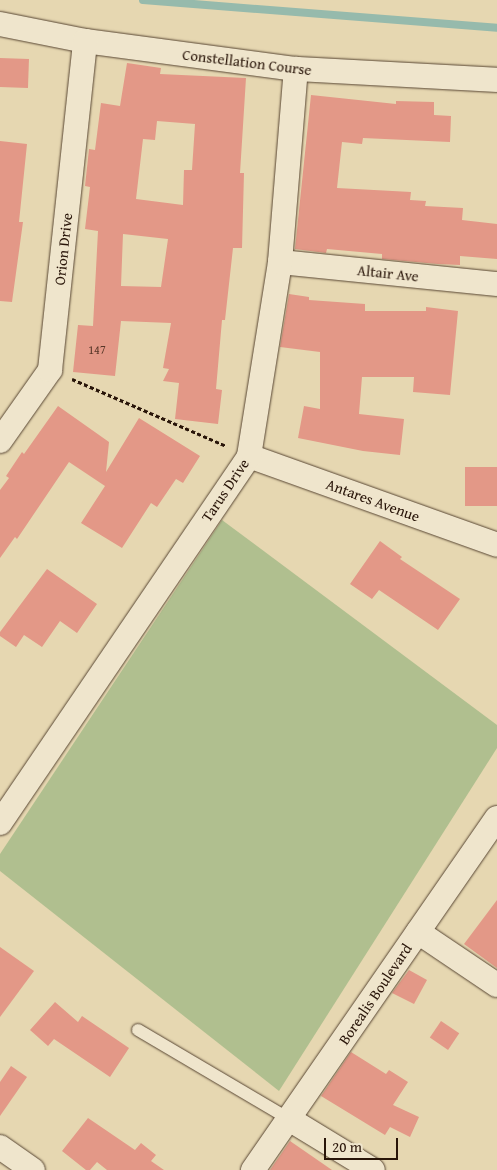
<!DOCTYPE html>
<html>
<head>
<meta charset="utf-8">
<style>
	body { margin:0 }
	#map { position:relative; width:497px; height:1170px; overflow:hidden; background:#e6d7b1; font-family:"Gentium Book Plus",serif }
	div>[style] { position:absolute }
	.green>* { inset:0; background:#b0bf8f }
	.stream>* { height:8px; margin:-4px; padding:0 4px; transform-origin:4px; border-radius:4px; background:#96baac }
	.building>* { inset:0; background:#e39887; transform-origin:0 0 }
	.path>* { height:3px; margin-top:-1.5px; transform-origin:0; background:repeating-linear-gradient(90deg,#291509 0 4px,transparent 0 6.5px) }
	.roads { filter:drop-shadow(0 0 1px #584633) drop-shadow(0 0 1px #584633) }
	.service>* { height:12px; margin:-6px; padding:0 6px; transform-origin:6px; border-radius:6px; background:#efe5cc }
	.minor>* { height:24px; margin:-12px; padding:0 12px; transform-origin:12px; border-radius:12px; background:#efe5cc }
	span { translate:-50% -50%; white-space:nowrap; text-align:center; line-height:1.15; -webkit-text-stroke:5px #efe5cc; paint-order:stroke }
	.number-label { font-size:12px; color:#583628 }
	.number-label span { -webkit-text-stroke-width:0 }
	.street-label { font-size:15px; color:#291509 }
	.scale { position:absolute; left:324px; top:1138px; width:74px; height:22px; box-sizing:border-box; border:2px solid #291509; border-top:0; padding-left:6px; font-size:15px; line-height:18px; white-space:nowrap; color:#291509; -webkit-text-stroke:4px #efe5cc; paint-order:stroke }
</style>
</head>
<body>
<div id="map">
	<div class="green">
		<div style="clip-path:polygon(222px 520px,497px 725px,497px 748px,279px 1091px,0 871px,0 854px)"></div>
	</div>
	<div class="stream">
		<div style="left:143px;top:0;width:355px;rotate:4.5deg"></div>
	</div>
	<div class="building">
		<div style="left:0;top:58px;width:29px;height:29px;rotate:2deg"></div>
		<div style="clip-path:polygon(evenodd,127px 63px,161px 68px,160px 74px,246px 78px,240px 173px,244px 173px,242px 248px,233px 248px,225px 320px,222px 320px,216px 389px,222px 390px,218px 424px,175px 419px,179px 383px,163px 381px,169px 369px,163px 368px,171px 323px,121px 321px,115px 376px,73px 372px,78px 325px,93px 326px,98px 231px,85px 229px,90px 187px,85px 186px,89px 149px,95px 150px,101px 103px,120px 106px,127px 63px,157px 121px,195px 124px,192px 170px,184px 170px,183px 205px,136px 199px,143px 139px,155px 140px,157px 121px,127px 63px,123px 234px,168px 239px,161px 287px,121px 286px,123px 234px)"></div>
		<div style="clip-path:polygon(311px 95px,396px 104px,396px 101px,434px 102px,434px 115px,451px 116px,450px 142px,363px 138px,362px 144px,342px 142px,337px 188px,411px 192px,410px 200px,426px 201px,425px 206px,463px 208px,462px 220px,497px 224px,497px 259px,460px 256px,460px 265px,438px 264px,382px 259px,382px 254px,327px 249px,326px 253px,295px 249px)"></div>
		<div style="clip-path:polygon(0 141px,27px 144px,19px 222px,23px 222px,12px 302px,0 301px)"></div>
		<div style="clip-path:polygon(289px 294px,309px 297px,309px 300px,365px 304px,365px 311px,426px 311px,426px 307px,458px 311px,450px 395px,413px 392px,414px 377px,362px 377px,359px 414px,404px 419px,400px 455px,363px 451px,298px 438px,304px 406px,320px 409px,320px 352px,280px 347px)"></div>
		<div style="clip-path:polygon(58px 406px,109px 442px,106px 472px,139px 418px,200px 456px,183px 483px,176px 479px,157px 507px,151px 503px,122px 548px,81px 523px,105px 486px,69px 462px,17px 539px,15px 537px,0 558px,0 490px,9px 478px,6px 476px,22px 452px,24px 454px)"></div>
		<div style="left:465px;top:467px;width:32px;height:39px"></div>
		<div style="clip-path:polygon(380px 541px,402px 557px,400px 559px,460px 599px,438px 630px,379px 590px,372px 599px,350px 584px)"></div>
		<div style="clip-path:polygon(47px 569px,97px 604px,77px 633px,60px 621px,42px 647px,24px 635px,16px 647px,0 636px,0 632px)"></div>
		<div style="clip-path:polygon(497px 900px,497px 968px,464px 944px)"></div>
		<div style="clip-path:polygon(0 947px,34px 971px,0 1017px)"></div>
		<div style="clip-path:polygon(409px 970px,427px 980px,414px 1004px,392px 993px)"></div>
		<div style="clip-path:polygon(55px 1002px,78px 1022px,82px 1016px,129px 1048px,110px 1077px,54px 1039px,48px 1046px,30px 1030px)"></div>
		<div style="left:441px;top:1021px;width:22px;height:20px;rotate:34deg"></div>
		<div style="clip-path:polygon(351px 1052px,386px 1074px,389px 1070px,408px 1082px,393px 1105px,419px 1117px,410px 1137px,390px 1127px,385px 1135px,321px 1096px)"></div>
		<div style="clip-path:polygon(11px 1066px,27px 1077px,0 1116px,0 1082px)"></div>
		<div style="clip-path:polygon(88px 1118px,135px 1150px,141px 1143px,156px 1155px,151px 1161px,164px 1170px,107px 1170px,97px 1162px,90px 1170px,86px 1170px,62px 1151px)"></div>
		<div style="clip-path:polygon(290px 1141px,332px 1170px,270px 1170px)"></div>
	</div>
	<div class="path">
		<div style="left:72px;top:379px;width:168px;rotate:23.5deg"></div>
	</div>
	<div class="roads">
		<div class="service">
			<div style="left:138px;top:1030px;width:175px;rotate:30.5deg"></div>
		</div>
		<div class="minor">
			<div style="left:0;top:24px;width:87px;rotate:11.3deg"></div>
			<div style="left:85px;top:41px;width:213px;rotate:7.6deg"></div>
			<div style="left:296px;top:69px;width:201px;rotate:3.1deg"></div>
			<div style="left:280px;top:262px;width:218px;rotate:5.8deg"></div>
			<div style="left:0;top:441px;width:87px;rotate:-54.8deg"></div>
			<div style="left:50px;top:370px;width:331px;rotate:-83.9deg"></div>
			<div style="left:249px;top:456px;width:263px;rotate:19.7deg"></div>
			<div style="left:0;top:823px;width:443px;rotate:-55.8deg"></div>
			<div style="left:249px;top:456px;width:196px;rotate:-80.9deg"></div>
			<div style="left:280px;top:262px;width:194px;rotate:-85.3deg"></div>
			<div style="left:418px;top:932px;width:95px;rotate:33.9deg"></div>
			<div style="left:289px;top:1119px;width:98px;rotate:31.3deg"></div>
			<div style="left:0;top:1147px;width:40px;rotate:34.9deg"></div>
			<div style="left:253px;top:1170px;width:428px;rotate:-55.3deg"></div>
		</div>
	</div>
	<div class="number-label">
		<span style="left:97px;top:350px">147</span>
	</div>
	<div class="street-label">
		<span style="left:247px;top:62px;rotate:7deg">Constellation Course</span>
		<span style="left:63px;top:249px;rotate:-84deg">Orion Drive</span>
		<span style="left:388px;top:273px;rotate:6deg">Altair Ave</span>
		<span style="left:225px;top:490px;rotate:-56deg">Tarus Drive</span>
		<span style="left:373px;top:500px;rotate:20deg">Antares Avenue</span>
		<span style="left:375px;top:994px;rotate:-56deg">Borealis Boulevard</span>
	</div>
	<div class="scale">20 m</div>
</div>
</body>
</html>
